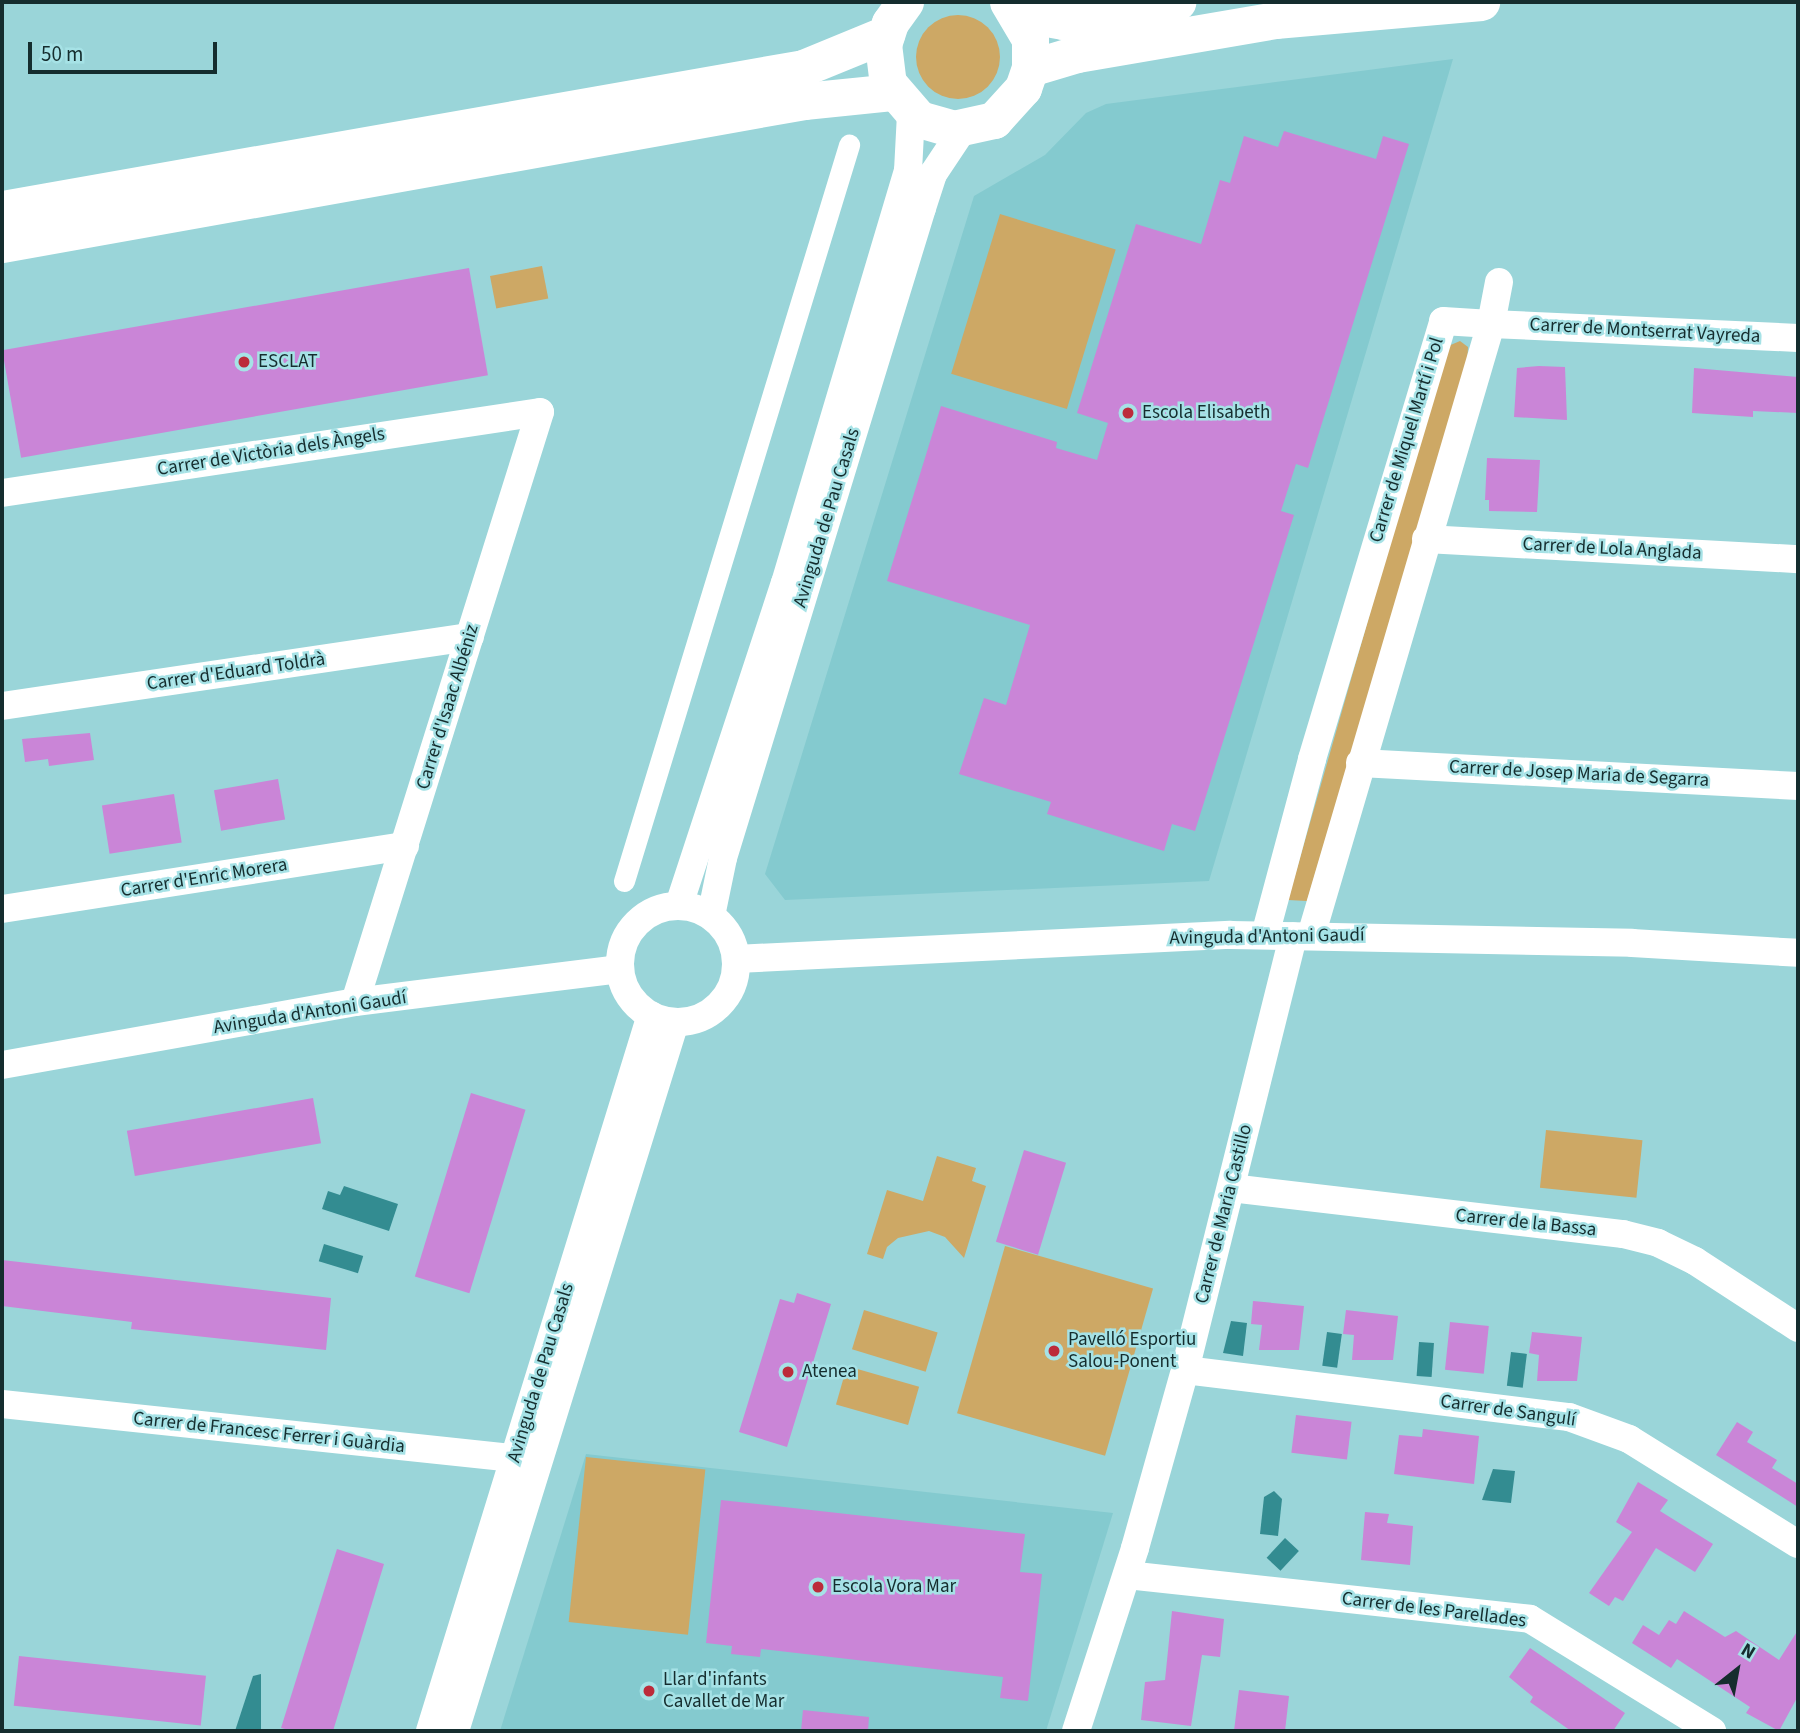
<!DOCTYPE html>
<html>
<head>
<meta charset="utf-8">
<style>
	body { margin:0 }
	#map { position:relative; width:1800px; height:1733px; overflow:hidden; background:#9ad5d9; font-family:"Source Sans 3",sans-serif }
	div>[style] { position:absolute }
	.built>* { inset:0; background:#84cacf }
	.green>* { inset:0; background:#cda865; transform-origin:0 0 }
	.round { border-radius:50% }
	.water>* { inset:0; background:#338c91; transform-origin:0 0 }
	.building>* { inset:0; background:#ca85d7; transform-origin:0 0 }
	.pedestrian>* { height:21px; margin:-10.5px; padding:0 10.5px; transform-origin:10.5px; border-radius:10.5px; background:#fff }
	.minor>* { height:28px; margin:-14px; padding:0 14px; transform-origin:14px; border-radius:14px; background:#fff }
	.minor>.ring { margin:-14px; padding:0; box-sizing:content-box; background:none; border:28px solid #fff; border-radius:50% }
	.tertiary>* { height:37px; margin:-18.5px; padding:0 18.5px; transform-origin:18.5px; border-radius:18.5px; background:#fff }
	.dots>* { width:19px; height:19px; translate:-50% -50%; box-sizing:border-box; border:4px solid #a6e2e6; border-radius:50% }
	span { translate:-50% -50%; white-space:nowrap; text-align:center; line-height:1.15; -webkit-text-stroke:5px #a6e2e6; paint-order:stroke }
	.street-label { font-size:19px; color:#152d2e }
	.poi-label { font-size:19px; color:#152d2e }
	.left { translate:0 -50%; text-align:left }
	.frame { position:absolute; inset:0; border:4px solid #152d2e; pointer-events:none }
	.north { position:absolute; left:1702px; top:1635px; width:70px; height:70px; -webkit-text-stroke:5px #a6e2e6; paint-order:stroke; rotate:31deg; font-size:19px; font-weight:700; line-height:28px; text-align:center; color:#152d2e }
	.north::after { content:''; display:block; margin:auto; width:24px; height:32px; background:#152d2e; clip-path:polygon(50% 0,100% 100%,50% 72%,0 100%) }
	.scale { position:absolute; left:28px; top:42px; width:189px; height:32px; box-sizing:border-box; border:4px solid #152d2e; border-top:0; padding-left:9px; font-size:21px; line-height:24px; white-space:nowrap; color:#152d2e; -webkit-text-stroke:5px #a6e2e6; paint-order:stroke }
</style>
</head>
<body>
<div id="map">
	<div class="built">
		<div style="clip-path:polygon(1453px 59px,1209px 881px,785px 900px,765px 874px,974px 196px,1045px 155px,1086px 113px,1106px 104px)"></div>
		<div style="clip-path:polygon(586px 1454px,1113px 1513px,1046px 1731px,500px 1731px)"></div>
	</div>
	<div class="green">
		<div class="round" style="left:916px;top:15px;width:84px;height:84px"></div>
		<div style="left:1000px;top:214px;width:121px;height:167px;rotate:17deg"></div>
		<div style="left:542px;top:266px;width:33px;height:53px;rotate:79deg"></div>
		<div style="clip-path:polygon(1460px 341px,1468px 347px,1467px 366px,1307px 901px,1288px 900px,1446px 347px)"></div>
		<div style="left:1546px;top:1130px;width:97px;height:58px;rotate:6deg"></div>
		<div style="clip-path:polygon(937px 1156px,976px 1168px,972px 1181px,986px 1186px,964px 1258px,945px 1237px,929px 1231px,898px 1238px,887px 1247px,883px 1259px,867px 1254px,887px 1190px,923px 1201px)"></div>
		<div style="left:1005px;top:1246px;width:154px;height:174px;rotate:16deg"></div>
		<div style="left:864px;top:1310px;width:77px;height:41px;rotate:17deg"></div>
		<div style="left:847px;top:1366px;width:75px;height:40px;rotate:16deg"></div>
		<div style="left:586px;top:1457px;width:120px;height:166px;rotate:6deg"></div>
	</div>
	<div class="water">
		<div style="clip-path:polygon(344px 1186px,398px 1204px,389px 1231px,322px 1209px,328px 1191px,340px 1195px)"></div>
		<div style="left:324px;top:1244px;width:41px;height:18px;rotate:17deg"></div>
		<div style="clip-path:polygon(1231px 1321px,1247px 1323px,1243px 1356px,1223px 1353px)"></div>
		<div style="left:1327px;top:1332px;width:15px;height:34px;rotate:8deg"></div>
		<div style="left:1419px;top:1342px;width:15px;height:34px;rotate:4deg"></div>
		<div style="left:1511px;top:1352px;width:16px;height:34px;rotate:7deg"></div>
		<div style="clip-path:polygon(1493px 1469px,1515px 1471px,1511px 1503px,1482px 1500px)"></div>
		<div style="clip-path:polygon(1274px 1491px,1282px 1499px,1278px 1536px,1260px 1534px,1264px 1497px)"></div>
		<div style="left:1285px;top:1538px;width:19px;height:27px;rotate:43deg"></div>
		<div style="clip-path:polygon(261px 1674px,261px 1731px,235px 1731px,253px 1676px)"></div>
	</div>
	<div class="building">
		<div style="clip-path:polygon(1284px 131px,1376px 159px,1383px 136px,1409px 144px,1308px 468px,1296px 464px,1281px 511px,1294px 515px,1195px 831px,1172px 824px,1164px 851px,1047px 814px,1051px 802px,959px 774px,984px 698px,1006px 705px,1030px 625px,887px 581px,941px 406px,1057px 442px,1056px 448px,1097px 460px,1108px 423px,1077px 413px,1136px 224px,1201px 244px,1220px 180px,1230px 183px,1244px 136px,1278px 147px)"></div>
		<div style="left:469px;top:268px;width:109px;height:474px;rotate:80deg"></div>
		<div style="clip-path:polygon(1539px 366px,1565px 367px,1567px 420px,1514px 417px,1517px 368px)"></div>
		<div style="clip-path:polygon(1694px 368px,1798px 377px,1798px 413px,1753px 411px,1753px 417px,1692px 413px)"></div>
		<div style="clip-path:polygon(1487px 458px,1540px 460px,1537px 512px,1489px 511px,1489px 500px,1485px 500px)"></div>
		<div style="clip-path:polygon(90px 733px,94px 760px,49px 766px,48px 759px,25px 762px,22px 739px)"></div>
		<div style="left:278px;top:779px;width:41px;height:65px;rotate:80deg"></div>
		<div style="left:174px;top:794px;width:49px;height:73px;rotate:81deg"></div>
		<div style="left:471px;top:1093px;width:57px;height:192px;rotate:17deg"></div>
		<div style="left:313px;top:1098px;width:46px;height:189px;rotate:80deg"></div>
		<div style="left:1024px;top:1150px;width:44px;height:96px;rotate:17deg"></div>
		<div style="clip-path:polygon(2px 1260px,331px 1298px,326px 1350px,131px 1329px,132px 1322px,2px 1306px)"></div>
		<div style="clip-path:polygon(797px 1293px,831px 1304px,787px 1447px,739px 1432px,780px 1299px,794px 1303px)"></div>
		<div style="clip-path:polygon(1253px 1301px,1304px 1306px,1299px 1350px,1259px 1350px,1262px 1325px,1251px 1324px)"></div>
		<div style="clip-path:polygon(1346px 1310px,1398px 1316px,1393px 1360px,1352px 1360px,1354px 1335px,1343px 1334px)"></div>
		<div style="left:1450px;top:1322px;width:39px;height:48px;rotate:6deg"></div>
		<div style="clip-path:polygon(1532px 1332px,1582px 1337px,1577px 1381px,1537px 1381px,1539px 1355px,1529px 1353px)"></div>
		<div style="left:1296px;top:1415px;width:56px;height:38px;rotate:7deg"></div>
		<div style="clip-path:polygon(1737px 1422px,1753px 1432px,1747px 1442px,1777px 1460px,1772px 1468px,1798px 1484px,1798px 1507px,1716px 1455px)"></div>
		<div style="clip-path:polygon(1423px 1429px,1479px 1436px,1474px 1484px,1394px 1474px,1399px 1435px,1422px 1437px)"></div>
		<div style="clip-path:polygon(1638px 1482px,1668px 1500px,1660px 1511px,1713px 1544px,1695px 1572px,1656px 1548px,1623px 1601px,1615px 1597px,1609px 1606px,1589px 1593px,1632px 1532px,1616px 1522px)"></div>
		<div style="clip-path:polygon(721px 1500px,1025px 1534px,1020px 1572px,1042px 1574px,1028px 1701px,1000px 1698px,1003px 1677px,761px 1649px,760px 1657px,731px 1654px,732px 1646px,706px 1643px)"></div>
		<div style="clip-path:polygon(1365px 1512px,1389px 1514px,1387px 1523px,1413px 1526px,1410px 1565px,1361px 1560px)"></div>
		<div style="clip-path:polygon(337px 1549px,384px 1564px,333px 1731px,293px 1731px,281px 1728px)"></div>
		<div style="clip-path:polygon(1172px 1611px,1224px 1619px,1220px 1657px,1202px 1655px,1191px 1726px,1141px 1720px,1145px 1682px,1165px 1680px)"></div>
		<div style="clip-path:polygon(1684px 1611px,1725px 1637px,1736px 1631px,1779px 1660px,1798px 1630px,1798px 1696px,1779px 1731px,1746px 1713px,1750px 1707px,1677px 1659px,1671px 1668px,1632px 1643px,1643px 1625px,1659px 1635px,1669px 1620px,1676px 1624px)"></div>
		<div style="clip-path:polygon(1530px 1648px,1625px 1713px,1613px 1731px,1571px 1731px,1530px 1702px,1533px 1697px,1509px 1677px)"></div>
		<div style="left:19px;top:1656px;width:188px;height:50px;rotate:6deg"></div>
		<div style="clip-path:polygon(1239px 1690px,1289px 1696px,1285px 1731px,1234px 1731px)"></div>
		<div style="clip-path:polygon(803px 1710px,869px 1717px,868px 1731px,801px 1731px)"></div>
	</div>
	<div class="pedestrian">
		<div style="left:624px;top:881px;width:770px;rotate:-73deg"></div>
	</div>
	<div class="minor">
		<div style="left:1499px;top:282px;width:43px;rotate:100.8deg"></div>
		<div style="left:1491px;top:324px;width:307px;rotate:2.6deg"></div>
		<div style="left:2px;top:493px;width:544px;rotate:-8.56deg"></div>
		<div style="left:540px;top:412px;width:618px;rotate:107.41deg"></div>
		<div style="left:1426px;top:539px;width:373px;rotate:3.1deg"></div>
		<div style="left:2px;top:706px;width:473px;rotate:-8.4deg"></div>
		<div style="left:1360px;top:763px;width:439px;rotate:3deg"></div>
		<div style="left:679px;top:905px;width:339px;rotate:-71.8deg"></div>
		<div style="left:785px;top:583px;width:430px;rotate:-73.4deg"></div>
		<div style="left:908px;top:171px;width:58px;rotate:-87deg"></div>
		<div class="ring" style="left:620px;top:906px;width:88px;height:88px"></div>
		<div style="left:2px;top:909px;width:408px;rotate:-8.9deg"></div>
		<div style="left:711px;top:916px;width:59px;rotate:-78.3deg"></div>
		<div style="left:723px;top:858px;width:680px;rotate:-72.98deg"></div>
		<div style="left:922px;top:208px;width:36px;rotate:-72deg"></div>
		<div style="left:933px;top:174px;width:54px;rotate:-56.3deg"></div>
		<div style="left:1265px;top:935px;width:182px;rotate:-75deg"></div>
		<div style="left:1312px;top:759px;width:457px;rotate:-73.3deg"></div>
		<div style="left:1443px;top:321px;width:48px;rotate:3.6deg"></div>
		<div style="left:1491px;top:324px;width:638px;rotate:106.39deg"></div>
		<div style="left:736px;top:959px;width:495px;rotate:-2.8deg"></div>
		<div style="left:1230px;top:935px;width:402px;rotate:1.1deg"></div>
		<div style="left:1632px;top:943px;width:166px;rotate:3.4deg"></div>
		<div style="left:2px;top:1065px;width:359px;rotate:-10.1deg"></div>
		<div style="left:355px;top:1002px;width:267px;rotate:-7.1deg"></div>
		<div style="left:1231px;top:1188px;width:395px;rotate:6.7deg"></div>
		<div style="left:1623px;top:1234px;width:36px;rotate:14deg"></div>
		<div style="left:1658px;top:1243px;width:41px;rotate:25.9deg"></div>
		<div style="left:1695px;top:1261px;width:123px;rotate:33deg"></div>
		<div style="left:1185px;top:1370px;width:387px;rotate:7deg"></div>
		<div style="left:1569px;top:1417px;width:64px;rotate:20.1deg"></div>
		<div style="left:1629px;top:1439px;width:199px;rotate:31.9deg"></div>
		<div style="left:2px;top:1404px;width:532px;rotate:6.04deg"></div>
		<div style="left:1127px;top:1575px;width:405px;rotate:6.2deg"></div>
		<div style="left:1530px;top:1619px;width:214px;rotate:31.6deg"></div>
		<div style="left:430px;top:1731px;width:749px;rotate:-72.85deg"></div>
		<div style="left:455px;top:1731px;width:742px;rotate:-72.76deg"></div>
		<div style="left:1076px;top:1731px;width:192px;rotate:-72.1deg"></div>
		<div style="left:1135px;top:1548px;width:185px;rotate:-74.3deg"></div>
		<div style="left:1185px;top:1370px;width:447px;rotate:-76deg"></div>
	</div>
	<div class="tertiary">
		<div style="left:905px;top:2px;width:26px;rotate:126deg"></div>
		<div style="left:890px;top:23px;width:22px;rotate:108deg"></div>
		<div style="left:883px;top:44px;width:39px;rotate:83deg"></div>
		<div style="left:888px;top:83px;width:48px;rotate:49.3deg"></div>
		<div style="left:919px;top:119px;width:35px;rotate:16deg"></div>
		<div style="left:953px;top:129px;width:42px;rotate:-12.4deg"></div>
		<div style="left:994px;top:120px;width:43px;rotate:-47.8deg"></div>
		<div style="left:1023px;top:88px;width:21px;rotate:-71deg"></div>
		<div style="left:1030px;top:68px;width:29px;rotate:-90deg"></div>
		<div style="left:1030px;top:39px;width:43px;rotate:-120.7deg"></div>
		<div style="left:1018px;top:13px;width:46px;rotate:10.1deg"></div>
		<div style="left:1063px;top:21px;width:116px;rotate:-9.5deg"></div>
		<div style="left:1030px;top:68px;width:49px;rotate:-16.6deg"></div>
		<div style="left:1077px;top:54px;width:201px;rotate:-9.7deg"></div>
		<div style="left:1275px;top:20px;width:207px;rotate:-5deg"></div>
		<div style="left:2px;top:209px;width:813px;rotate:-9.98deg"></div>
		<div style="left:803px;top:68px;width:90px;rotate:-22.3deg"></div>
		<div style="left:2px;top:244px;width:815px;rotate:-10.11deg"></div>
		<div style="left:804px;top:101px;width:88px;rotate:-5.8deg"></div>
	</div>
	<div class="dots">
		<div style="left:244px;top:362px;background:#bc2b3a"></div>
		<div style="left:1128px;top:413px;background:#bc2b3a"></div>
		<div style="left:1054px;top:1351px;background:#bc2b3a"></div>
		<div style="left:788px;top:1372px;background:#bc2b3a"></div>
		<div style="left:818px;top:1587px;background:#bc2b3a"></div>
		<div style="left:649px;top:1691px;background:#bc2b3a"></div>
	</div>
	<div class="street-label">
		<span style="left:1645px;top:331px;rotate:3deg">Carrer de Montserrat Vayreda</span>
		<span style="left:1407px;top:440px;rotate:-73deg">Carrer de Miquel Martí i Pol</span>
		<span style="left:271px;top:452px;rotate:-9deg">Carrer de Victòria dels Àngels</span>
		<span style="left:827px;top:518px;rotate:-73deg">Avinguda de Pau Casals</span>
		<span style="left:1612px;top:549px;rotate:3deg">Carrer de Lola Anglada</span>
		<span style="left:236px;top:672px;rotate:-8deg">Carrer d'Eduard Toldrà</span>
		<span style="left:448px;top:707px;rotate:-73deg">Carrer d'Isaac Albéniz</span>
		<span style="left:1579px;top:774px;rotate:3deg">Carrer de Josep Maria de Segarra</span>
		<span style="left:204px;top:878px;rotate:-9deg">Carrer d'Enric Morera</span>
		<span style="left:1267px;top:937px;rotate:-1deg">Avinguda d'Antoni Gaudí</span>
		<span style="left:310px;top:1013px;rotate:-9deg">Avinguda d'Antoni Gaudí</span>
		<span style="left:1224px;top:1214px;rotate:-76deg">Carrer de Maria Castillo</span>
		<span style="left:1526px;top:1223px;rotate:6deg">Carrer de la Bassa</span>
		<span style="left:541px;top:1373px;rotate:-73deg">Avinguda de Pau Casals</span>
		<span style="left:1508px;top:1411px;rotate:8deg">Carrer de Sangulí</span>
		<span style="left:269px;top:1433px;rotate:6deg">Carrer de Francesc Ferrer i Guàrdia</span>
		<span style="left:1434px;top:1610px;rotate:7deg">Carrer de les Parellades</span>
	</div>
	<div class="poi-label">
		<span class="left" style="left:258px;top:362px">ESCLAT</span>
		<span class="left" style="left:1142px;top:413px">Escola Elisabeth</span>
		<span class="left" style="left:1068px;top:1351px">Pavelló Esportiu<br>Salou-Ponent</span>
		<span class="left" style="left:802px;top:1372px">Atenea</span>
		<span class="left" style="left:832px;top:1587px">Escola Vora Mar</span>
		<span class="left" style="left:663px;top:1691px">Llar d'infants<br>Cavallet de Mar</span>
	</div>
	<div class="frame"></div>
	<div class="north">N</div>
	<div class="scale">50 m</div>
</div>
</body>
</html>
